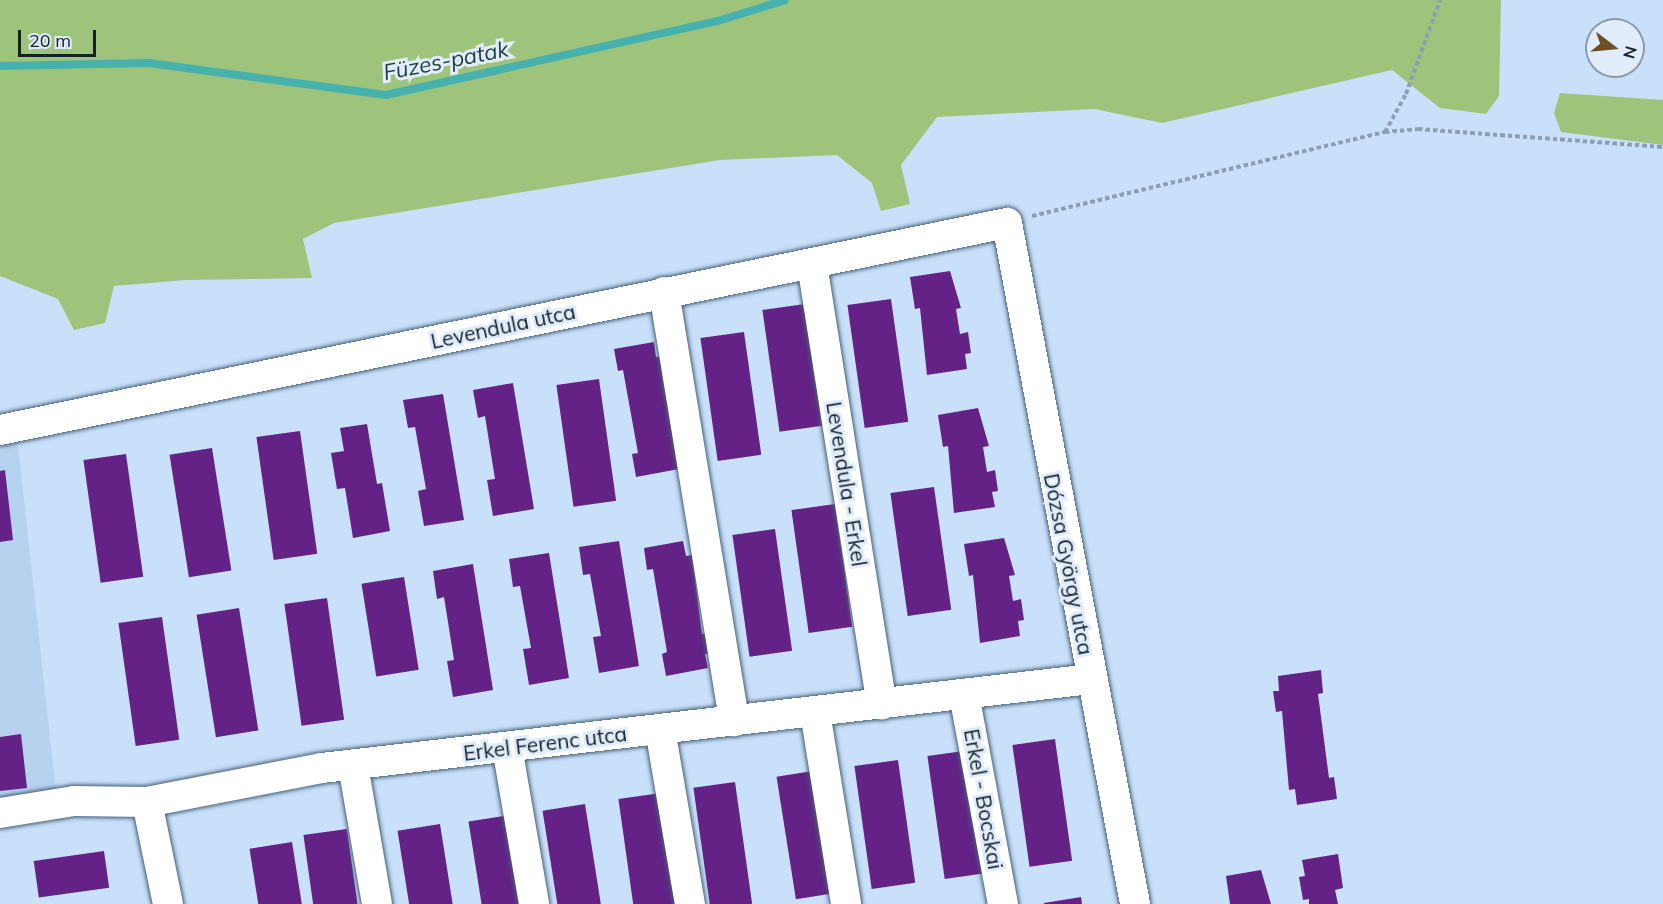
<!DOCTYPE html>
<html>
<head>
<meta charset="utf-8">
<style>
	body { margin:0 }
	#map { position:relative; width:1663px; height:904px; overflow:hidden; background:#c9e0fa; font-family:Mulish,sans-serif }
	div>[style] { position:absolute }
	.built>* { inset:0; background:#b7d2ef }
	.green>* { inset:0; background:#9ec47c }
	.stream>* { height:8px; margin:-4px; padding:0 4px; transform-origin:4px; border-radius:4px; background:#47b1ad }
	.building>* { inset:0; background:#642286; transform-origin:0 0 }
	.path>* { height:4px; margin-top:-2px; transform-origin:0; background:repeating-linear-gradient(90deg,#8b9eb3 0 4.5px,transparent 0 7.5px) }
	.roads { filter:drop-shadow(0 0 2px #465f7a) drop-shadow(0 0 2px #465f7a) }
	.street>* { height:30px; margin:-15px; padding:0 15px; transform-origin:15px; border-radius:15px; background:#fff }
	span { translate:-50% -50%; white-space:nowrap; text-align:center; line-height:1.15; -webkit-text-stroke:6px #e0ecf9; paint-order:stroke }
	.street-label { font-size:21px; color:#15202b }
	.water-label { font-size:22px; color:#1e3e3d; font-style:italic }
	.north { position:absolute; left:1585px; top:18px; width:60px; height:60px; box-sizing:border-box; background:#e0ecf9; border:2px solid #8f9aa7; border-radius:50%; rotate:106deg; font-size:16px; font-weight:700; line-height:24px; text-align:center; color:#15202b }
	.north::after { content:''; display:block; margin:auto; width:21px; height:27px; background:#6e4e24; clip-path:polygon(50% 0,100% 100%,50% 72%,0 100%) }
	.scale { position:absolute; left:18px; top:30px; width:78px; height:27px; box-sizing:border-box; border:3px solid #15202b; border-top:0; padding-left:8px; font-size:18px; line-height:21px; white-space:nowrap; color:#15202b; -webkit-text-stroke:4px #e0ecf9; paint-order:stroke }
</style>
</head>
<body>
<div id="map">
	<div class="built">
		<div style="clip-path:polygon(16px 426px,56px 792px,0 801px,0 430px)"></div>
	</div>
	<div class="green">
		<div style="clip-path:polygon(0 0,1501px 0,1499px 96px,1486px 114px,1440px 108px,1392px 70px,1162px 123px,1094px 109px,937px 117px,901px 165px,910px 204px,881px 211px,872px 183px,837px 155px,720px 160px,334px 223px,303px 239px,312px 278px,186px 280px,114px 286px,105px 323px,74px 330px,58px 299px,0 276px)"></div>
		<div style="clip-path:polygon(1560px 93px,1663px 100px,1663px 145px,1561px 132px,1554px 113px)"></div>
	</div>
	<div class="stream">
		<div style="left:0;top:66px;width:149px;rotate:-1.2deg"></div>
		<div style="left:149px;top:63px;width:239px;rotate:7.7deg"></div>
		<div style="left:386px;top:95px;width:340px;rotate:-12.6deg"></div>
		<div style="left:718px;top:21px;width:70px;rotate:-17.4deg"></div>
	</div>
	<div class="building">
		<div style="clip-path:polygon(950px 271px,961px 308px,956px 309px,960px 334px,968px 332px,971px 353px,965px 354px,967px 369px,927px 375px,920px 308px,915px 309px,910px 277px)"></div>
		<div style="left:891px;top:299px;width:124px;height:44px;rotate:82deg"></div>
		<div style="left:805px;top:304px;width:123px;height:43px;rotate:82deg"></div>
		<div style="left:744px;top:332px;width:124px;height:44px;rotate:82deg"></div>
		<div style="clip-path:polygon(654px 342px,656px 357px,663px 356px,666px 376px,663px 378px,679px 469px,636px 477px,632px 454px,638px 453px,623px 370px,618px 371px,614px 349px)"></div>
		<div style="left:599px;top:379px;width:123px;height:43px;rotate:82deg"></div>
		<div style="clip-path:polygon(513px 383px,534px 509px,493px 516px,487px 480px,495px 479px,485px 416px,478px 418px,473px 390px)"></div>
		<div style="clip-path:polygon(443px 394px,464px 520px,424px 526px,418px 491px,426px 489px,415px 427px,408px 428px,403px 400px)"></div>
		<div style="clip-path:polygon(978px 408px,989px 446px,983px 447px,987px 472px,995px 470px,998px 491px,992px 492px,995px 507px,954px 513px,948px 446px,943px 447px,938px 415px)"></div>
		<div style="clip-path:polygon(367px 424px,377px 484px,382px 483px,390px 531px,353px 538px,345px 488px,337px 489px,331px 453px,344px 451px,340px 428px)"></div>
		<div style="left:300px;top:431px;width:124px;height:44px;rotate:82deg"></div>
		<div style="left:212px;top:448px;width:124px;height:43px;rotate:81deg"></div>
		<div style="left:126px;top:454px;width:124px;height:43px;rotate:82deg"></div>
		<div style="clip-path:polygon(5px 470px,13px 540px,0 542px,0 471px)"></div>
		<div style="left:934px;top:487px;width:124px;height:44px;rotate:82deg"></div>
		<div style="left:835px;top:504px;width:124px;height:44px;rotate:82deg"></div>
		<div style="left:775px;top:529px;width:123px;height:43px;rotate:82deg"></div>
		<div style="clip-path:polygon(1004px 538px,1015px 575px,1009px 576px,1013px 601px,1021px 599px,1024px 620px,1018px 621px,1020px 636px,980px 643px,973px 575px,969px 576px,964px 544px)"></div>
		<div style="clip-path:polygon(619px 541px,639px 666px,599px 673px,593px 637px,601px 636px,590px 574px,583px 575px,579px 547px)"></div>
		<div style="clip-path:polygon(683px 541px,686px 556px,692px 555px,702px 634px,708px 633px,712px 653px,705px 654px,708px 668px,666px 676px,662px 654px,667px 652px,653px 569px,647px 570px,644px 548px)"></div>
		<div style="clip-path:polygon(549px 553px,569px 678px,529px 685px,523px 649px,531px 648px,520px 586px,513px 587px,509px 559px)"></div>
		<div style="clip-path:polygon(473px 564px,493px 690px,453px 697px,447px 661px,454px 660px,444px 597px,437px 599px,433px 571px)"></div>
		<div style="left:404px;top:577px;width:94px;height:43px;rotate:81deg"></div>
		<div style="left:327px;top:598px;width:123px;height:43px;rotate:82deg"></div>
		<div style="left:239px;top:608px;width:124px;height:43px;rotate:81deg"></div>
		<div style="left:162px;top:617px;width:124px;height:44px;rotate:82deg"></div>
		<div style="clip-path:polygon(1321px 670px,1323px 693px,1318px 694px,1329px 778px,1334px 777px,1337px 799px,1297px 805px,1295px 789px,1289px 790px,1282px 711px,1276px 712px,1273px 691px,1279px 691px,1278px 676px)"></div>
		<div style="clip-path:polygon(21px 734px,27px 788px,0 791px,0 737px)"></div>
		<div style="left:1055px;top:739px;width:123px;height:43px;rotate:82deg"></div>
		<div style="left:971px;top:750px;width:124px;height:44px;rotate:82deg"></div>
		<div style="left:898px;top:760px;width:124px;height:44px;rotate:82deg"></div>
		<div style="left:819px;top:770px;width:124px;height:43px;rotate:81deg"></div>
		<div style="left:735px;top:782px;width:123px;height:42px;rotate:82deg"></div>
		<div style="left:661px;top:793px;width:112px;height:43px;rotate:82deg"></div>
		<div style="left:585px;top:804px;width:101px;height:43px;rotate:81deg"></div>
		<div style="left:510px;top:815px;width:90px;height:42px;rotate:81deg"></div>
		<div style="left:440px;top:824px;width:81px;height:43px;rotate:81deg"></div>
		<div style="left:347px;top:829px;width:76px;height:44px;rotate:82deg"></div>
		<div style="left:292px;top:842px;width:63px;height:43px;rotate:81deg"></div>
		<div style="left:104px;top:851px;width:37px;height:71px;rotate:82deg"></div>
		<div style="clip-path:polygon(1338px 854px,1343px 888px,1335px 890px,1338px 904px,1309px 904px,1309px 899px,1303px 900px,1299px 877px,1305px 876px,1302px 860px)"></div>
		<div style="clip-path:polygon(1261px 870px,1271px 904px,1230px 904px,1226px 876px)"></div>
		<div style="clip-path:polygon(1081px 897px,1082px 904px,1044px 904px,1044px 903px)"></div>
	</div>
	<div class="path">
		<div style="left:1385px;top:132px;width:43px;rotate:-61.1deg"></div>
		<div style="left:1406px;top:94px;width:100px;rotate:-70.1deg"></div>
		<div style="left:1032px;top:216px;width:363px;rotate:-13.4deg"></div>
		<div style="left:1385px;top:132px;width:33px;rotate:-5deg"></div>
		<div style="left:1418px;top:129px;width:246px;rotate:4.2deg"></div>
	</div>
	<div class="roads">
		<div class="street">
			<div style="left:812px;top:264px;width:446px;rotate:81deg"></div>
			<div style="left:664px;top:292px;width:435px;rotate:80.7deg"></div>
			<div style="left:0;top:430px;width:1028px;rotate:-11.62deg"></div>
			<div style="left:1007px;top:223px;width:693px;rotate:79.35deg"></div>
			<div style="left:964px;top:694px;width:214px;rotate:79.5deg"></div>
			<div style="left:815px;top:712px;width:194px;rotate:80.8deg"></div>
			<div style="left:660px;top:729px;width:178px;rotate:80.3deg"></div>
			<div style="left:507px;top:747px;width:159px;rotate:80.2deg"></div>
			<div style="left:353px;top:765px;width:141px;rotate:80.2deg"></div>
			<div style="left:147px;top:802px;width:104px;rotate:78.4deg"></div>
			<div style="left:0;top:813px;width:75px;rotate:-9.2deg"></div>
			<div style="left:74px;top:801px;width:73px;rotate:0.8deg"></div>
			<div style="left:147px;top:802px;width:178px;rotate:-11deg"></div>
			<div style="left:322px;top:768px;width:774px;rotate:-6.6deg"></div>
		</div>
	</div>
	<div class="street-label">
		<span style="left:503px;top:326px;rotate:-12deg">Levendula utca</span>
		<span style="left:847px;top:484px;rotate:81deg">Levendula - Erkel</span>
		<span style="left:1069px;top:564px;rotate:79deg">Dózsa György utca</span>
		<span style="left:545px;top:743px;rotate:-7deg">Erkel Ferenc utca</span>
		<span style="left:984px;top:799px;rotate:80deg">Erkel - Bocskai</span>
	</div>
	<div class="water-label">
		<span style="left:446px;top:61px;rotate:-11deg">Füzes-patak</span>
	</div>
	<div class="north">N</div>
	<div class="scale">20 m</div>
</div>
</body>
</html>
